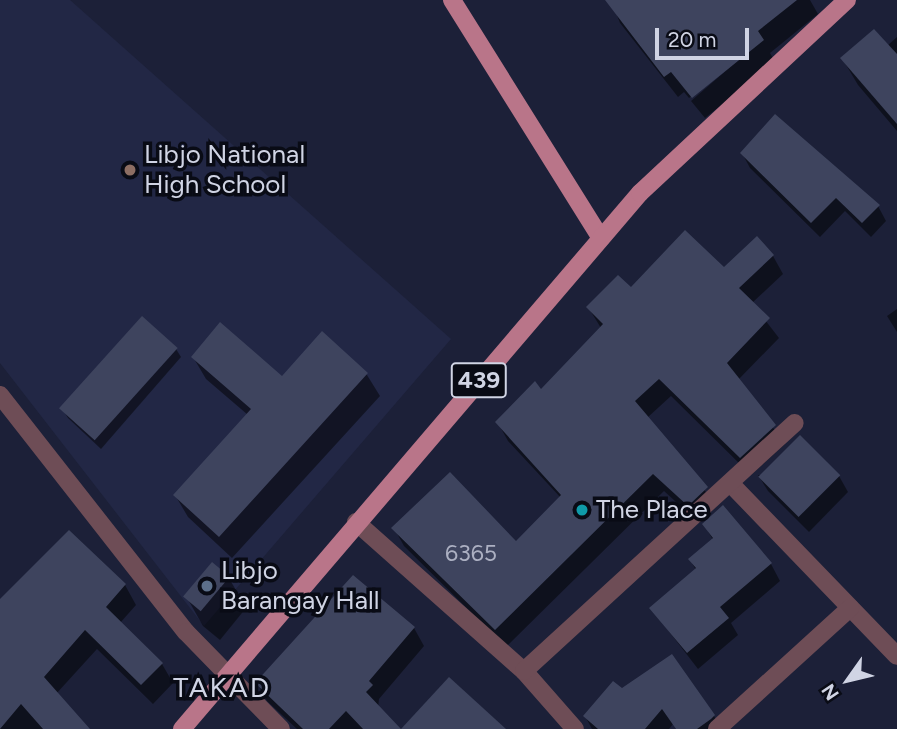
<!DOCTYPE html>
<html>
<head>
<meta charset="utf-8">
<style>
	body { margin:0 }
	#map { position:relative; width:897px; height:729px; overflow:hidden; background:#1c2038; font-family:Figtree,sans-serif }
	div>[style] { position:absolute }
	.built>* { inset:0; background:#222745 }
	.shadow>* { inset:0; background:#0007 }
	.building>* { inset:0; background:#3e445e; transform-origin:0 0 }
	.minor>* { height:18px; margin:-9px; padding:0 9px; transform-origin:9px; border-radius:9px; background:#6e4d56 }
	.tertiary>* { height:18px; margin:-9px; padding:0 9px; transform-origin:9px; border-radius:9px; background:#6e4d56 }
	.primary>* { height:18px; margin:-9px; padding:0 9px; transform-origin:9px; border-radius:9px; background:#b97589 }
	.dots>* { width:19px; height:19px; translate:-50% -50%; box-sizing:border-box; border:4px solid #090b15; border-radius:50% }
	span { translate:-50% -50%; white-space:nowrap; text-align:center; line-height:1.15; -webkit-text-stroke:7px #090b15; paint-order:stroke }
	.number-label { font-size:23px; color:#acb0c2 }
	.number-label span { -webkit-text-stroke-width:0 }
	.shield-label span { padding:2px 5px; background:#090b15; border:2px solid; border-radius:5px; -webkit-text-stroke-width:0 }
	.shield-label { font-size:24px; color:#d0d4e4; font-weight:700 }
	.poi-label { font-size:26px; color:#d0d4e4 }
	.left { translate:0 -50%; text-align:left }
	.neighbourhood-label { font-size:28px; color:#d0d4e4; letter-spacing:2px }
	.north { position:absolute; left:813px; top:645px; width:70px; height:70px; -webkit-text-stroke:5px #090b15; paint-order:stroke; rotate:236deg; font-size:19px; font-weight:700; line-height:28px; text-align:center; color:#d0d4e4 }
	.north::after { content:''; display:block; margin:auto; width:24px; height:32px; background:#d0d4e4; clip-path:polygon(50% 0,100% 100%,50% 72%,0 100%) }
	.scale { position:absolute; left:655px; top:28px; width:94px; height:32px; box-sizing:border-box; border:4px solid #d0d4e4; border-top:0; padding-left:9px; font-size:21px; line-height:24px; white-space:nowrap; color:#d0d4e4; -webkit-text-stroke:5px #090b15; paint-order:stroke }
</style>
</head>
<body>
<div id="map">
	<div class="built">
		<div style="clip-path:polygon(0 0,70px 0,451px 339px,204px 626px,0 363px)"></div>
	</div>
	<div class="shadow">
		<div style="clip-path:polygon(611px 0,810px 0,818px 14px,770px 53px,775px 62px,705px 118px,691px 101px,765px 37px,689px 98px,684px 92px,678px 97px,620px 23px)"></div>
		<div style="clip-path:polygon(897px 37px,897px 131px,858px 85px,842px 58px,887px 46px)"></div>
		<div style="clip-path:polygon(742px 153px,878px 206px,886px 221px,871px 237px,845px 211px,820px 237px,750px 168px)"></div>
		<div style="clip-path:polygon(773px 256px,783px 274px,752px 303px,779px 338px,738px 380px,785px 444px,751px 475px,671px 396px,647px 418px,717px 506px,699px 523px,664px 491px,506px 647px,404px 546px,394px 528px,515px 544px,561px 498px,508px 441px,498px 423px,541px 392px,601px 328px,588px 307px,631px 290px)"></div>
		<div style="clip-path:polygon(897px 309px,897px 332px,887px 316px)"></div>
		<div style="clip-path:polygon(322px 334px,367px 375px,380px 396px,232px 558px,188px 517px,175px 495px,248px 415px,206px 379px,193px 357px,282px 378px)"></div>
		<div style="clip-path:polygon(176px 349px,181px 357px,101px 449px,68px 418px,63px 410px)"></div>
		<div style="clip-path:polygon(758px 475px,839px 476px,848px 492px,809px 532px,768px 491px)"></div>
		<div style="clip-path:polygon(704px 524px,771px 564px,780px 581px,731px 623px,738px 635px,698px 669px,651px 608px,696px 570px,690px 560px,713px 540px)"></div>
		<div style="clip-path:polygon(69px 532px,125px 585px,136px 605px,120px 623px,162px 664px,173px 683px,153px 704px,97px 649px,56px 694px,87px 729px,0 729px,0 602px)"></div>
		<div style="clip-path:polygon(229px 578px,246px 608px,220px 640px,203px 626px,186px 596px)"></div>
		<div style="clip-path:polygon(414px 628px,424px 646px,379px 699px,378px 708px,399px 729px,297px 729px,267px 701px,257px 683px)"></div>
		<div style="clip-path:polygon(622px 690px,714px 716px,721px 729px,676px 729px,673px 724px,669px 729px,592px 729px,585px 716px)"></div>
	</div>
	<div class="building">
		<div style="clip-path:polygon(605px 0,797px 0,758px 31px,764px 40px,692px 98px,671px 72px,664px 77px)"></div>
		<div style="clip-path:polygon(874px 29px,897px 54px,897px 124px,840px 58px)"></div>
		<div style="clip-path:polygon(775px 114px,880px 205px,862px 223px,836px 198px,811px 223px,740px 153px)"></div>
		<div style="clip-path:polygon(685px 230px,724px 267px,757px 236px,774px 255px,739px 288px,770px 318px,727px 363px,776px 425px,740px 458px,659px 379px,635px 401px,708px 487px,688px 506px,653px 474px,495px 630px,391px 528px,450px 472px,516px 541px,561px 495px,495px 422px,535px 381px,541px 389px,603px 324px,586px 307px,618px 275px,631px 287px)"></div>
		<div style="left:142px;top:316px;width:48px;height:124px;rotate:42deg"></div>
		<div style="clip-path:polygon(220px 322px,282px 376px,322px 331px,368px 373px,219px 537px,173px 495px,251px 409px,191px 357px)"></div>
		<div style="left:800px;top:435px;width:57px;height:59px;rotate:45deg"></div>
		<div style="clip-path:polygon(723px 505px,772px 563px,720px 607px,729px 618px,687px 653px,649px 608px,696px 568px,688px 559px,713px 538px,702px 524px)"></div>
		<div style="clip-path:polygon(69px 530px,126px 584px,106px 607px,163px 663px,141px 685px,85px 630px,44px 677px,90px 729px,43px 729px,21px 704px,0 729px,0 599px)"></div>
		<div style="left:212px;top:562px;width:23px;height:45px;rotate:40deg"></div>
		<div style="clip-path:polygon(353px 575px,415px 627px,369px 681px,373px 685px,366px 692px,401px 729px,363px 729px,346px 711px,329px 729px,303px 729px,255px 683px)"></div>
		<div style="clip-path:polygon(672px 654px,715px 715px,711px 719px,697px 729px,676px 729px,662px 709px,645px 729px,598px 729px,583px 716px,613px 681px,622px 688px)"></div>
		<div style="clip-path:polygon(449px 677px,506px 729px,401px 729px)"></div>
	</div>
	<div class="minor">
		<div style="left:730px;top:483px;width:240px;rotate:46deg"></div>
		<div style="left:356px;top:522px;width:225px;rotate:41.6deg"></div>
		<div style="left:524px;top:671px;width:77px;rotate:48.7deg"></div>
		<div style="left:524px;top:671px;width:367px;rotate:-42.5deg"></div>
		<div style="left:229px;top:676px;width:74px;rotate:45.5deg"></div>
		<div style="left:717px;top:729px;width:180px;rotate:-42.3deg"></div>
	</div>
	<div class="tertiary">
		<div style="left:0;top:395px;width:301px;rotate:51.9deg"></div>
		<div style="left:186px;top:632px;width:62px;rotate:45.7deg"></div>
	</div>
	<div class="primary">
		<div style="left:452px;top:0;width:281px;rotate:58deg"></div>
		<div style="left:182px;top:729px;width:705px;rotate:-49.49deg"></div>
		<div style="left:640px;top:193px;width:283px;rotate:-43deg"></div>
	</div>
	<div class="dots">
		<div style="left:130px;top:170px;background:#8d6e63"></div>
		<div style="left:582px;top:510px;background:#0f9aa8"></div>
		<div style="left:207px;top:586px;background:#5c6f8a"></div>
	</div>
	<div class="number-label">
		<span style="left:471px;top:553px">6365</span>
	</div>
	<div class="shield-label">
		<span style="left:479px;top:380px">439</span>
	</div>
	<div class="poi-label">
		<span class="left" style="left:144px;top:170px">Libjo National<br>High School</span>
		<span class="left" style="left:596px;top:510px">The Place</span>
		<span class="left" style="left:221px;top:586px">Libjo<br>Barangay Hall</span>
	</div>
	<div class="neighbourhood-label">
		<span style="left:222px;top:687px">TAKAD</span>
	</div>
	<div class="north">N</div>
	<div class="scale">20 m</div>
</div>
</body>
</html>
